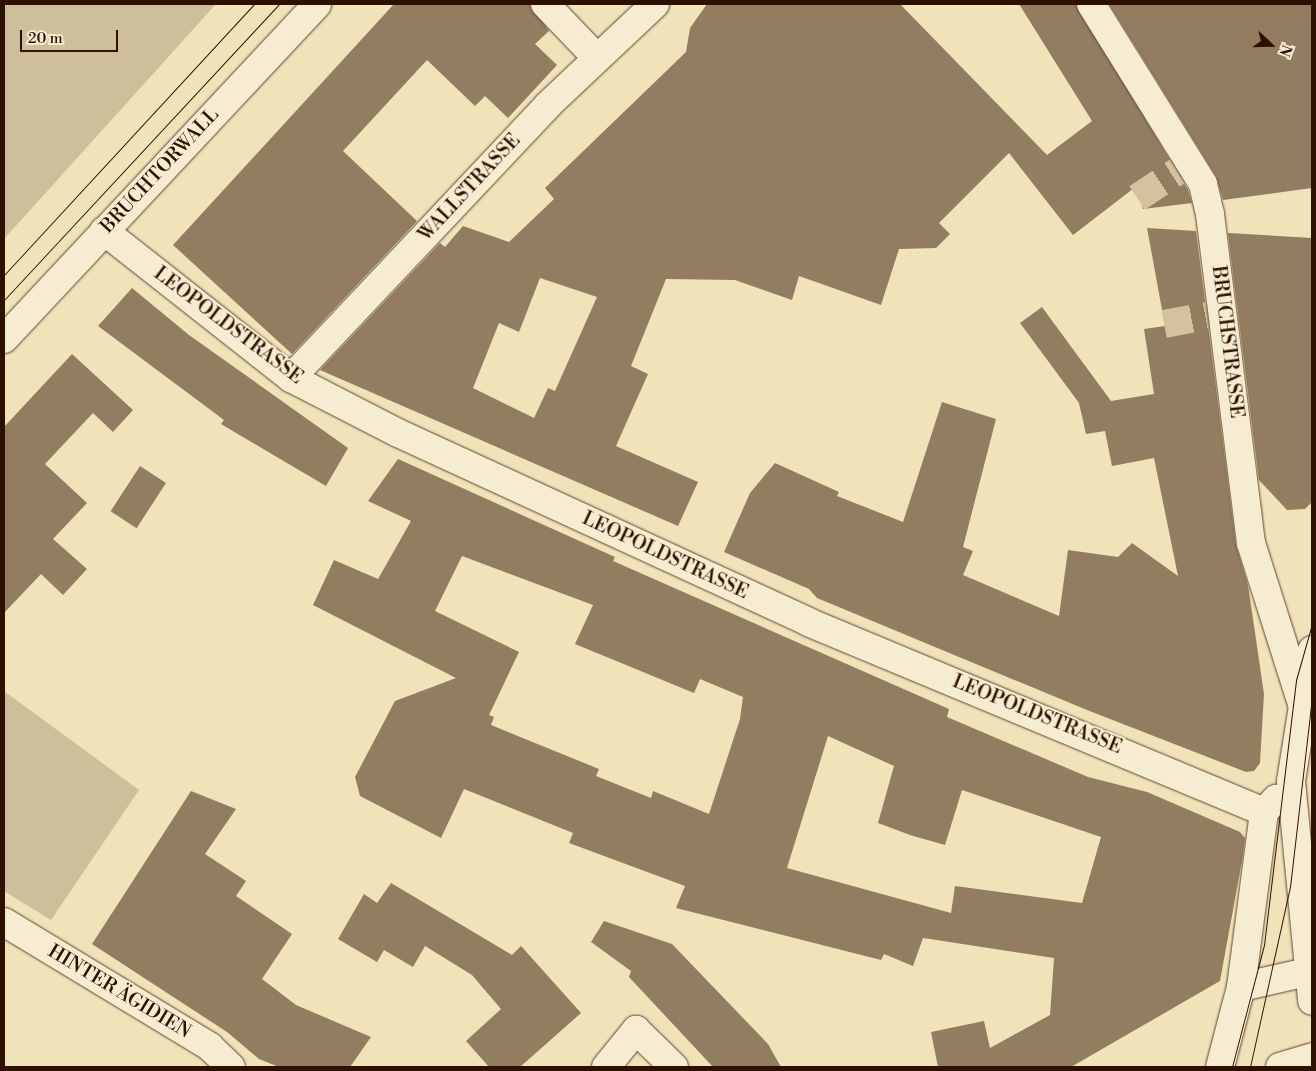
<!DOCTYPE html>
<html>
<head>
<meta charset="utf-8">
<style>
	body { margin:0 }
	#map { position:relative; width:1316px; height:1071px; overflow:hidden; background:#f0e2b9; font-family:"Libre Bodoni",serif }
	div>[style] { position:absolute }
	.green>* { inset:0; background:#cfbe9a }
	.building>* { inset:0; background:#937d60; transform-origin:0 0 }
	.street-tunnel>* { height:28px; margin-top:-14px; transform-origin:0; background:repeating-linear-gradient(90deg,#d3c29d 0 28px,transparent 0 42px) }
	.roads { filter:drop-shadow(0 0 1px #5e442e) drop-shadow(0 0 1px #5e442e) }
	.street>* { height:28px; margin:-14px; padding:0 14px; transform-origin:14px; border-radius:14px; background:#f5ecd2 }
	.secondary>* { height:28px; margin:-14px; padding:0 14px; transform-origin:14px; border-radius:14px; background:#f5ecd2 }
	.tram>* { height:1px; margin:-0.5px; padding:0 0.5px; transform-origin:0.5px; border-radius:0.5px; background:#2e1000 }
	span { translate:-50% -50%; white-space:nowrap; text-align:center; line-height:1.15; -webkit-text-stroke:4px #f5ecd2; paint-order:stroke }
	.street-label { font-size:19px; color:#2e1000 }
	.frame { position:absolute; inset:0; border:5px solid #2e1000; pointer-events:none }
	.north { position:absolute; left:1246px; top:20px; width:50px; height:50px; -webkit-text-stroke:4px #f5ecd2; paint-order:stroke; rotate:111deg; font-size:14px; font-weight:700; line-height:20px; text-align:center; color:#2e1000 }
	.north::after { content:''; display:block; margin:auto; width:18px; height:22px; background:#2e1000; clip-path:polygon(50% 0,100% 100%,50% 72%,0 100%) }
	.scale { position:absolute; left:20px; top:30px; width:98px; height:22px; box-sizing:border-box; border:2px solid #2e1000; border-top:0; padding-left:6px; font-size:15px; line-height:18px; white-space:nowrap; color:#2e1000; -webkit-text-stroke:4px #f5ecd2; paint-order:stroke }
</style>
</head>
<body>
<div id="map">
	<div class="green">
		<div style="clip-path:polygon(4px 4px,216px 4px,4px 239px)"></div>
		<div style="clip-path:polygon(4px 691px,139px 790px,51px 920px,4px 891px)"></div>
	</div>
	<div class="building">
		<div style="clip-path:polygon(394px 4px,530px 4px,549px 31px,535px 44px,557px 65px,508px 118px,485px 96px,475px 106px,427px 60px,343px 151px,417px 221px,292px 354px,173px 245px)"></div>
		<div style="clip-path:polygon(evenodd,707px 4px,900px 4px,1047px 155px,1092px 121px,1019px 4px,1076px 4px,1188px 190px,1192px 203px,1143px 209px,1138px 185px,1073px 235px,1009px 153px,939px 223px,950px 234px,936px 248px,899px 249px,881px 305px,799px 276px,792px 300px,735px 280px,666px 279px,631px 366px,648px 374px,616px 446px,698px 482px,678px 526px,320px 370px,440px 243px,445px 247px,463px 226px,509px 242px,554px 199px,545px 188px,686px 52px,690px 28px,707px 4px,540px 278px,597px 297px,555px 391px,548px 388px,534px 418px,473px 388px,499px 323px,519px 332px,540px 278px)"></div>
		<div style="clip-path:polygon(1109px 4px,1312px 4px,1312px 188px,1223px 200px,1216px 176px)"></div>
		<div style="clip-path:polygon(1147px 228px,1196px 231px,1236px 545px,1248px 585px,1264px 694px,1260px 763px,1254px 771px,1246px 772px,1087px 710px,817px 598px,809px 589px,724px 552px,750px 493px,775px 463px,839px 492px,837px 496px,903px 522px,942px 402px,996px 419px,963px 547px,973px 551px,963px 575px,1059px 616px,1068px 550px,1118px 557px,1132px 543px,1178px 576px,1154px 458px,1112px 466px,1105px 431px,1086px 434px,1079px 403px,1020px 323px,1042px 307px,1111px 401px,1154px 394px,1144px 329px,1165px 326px)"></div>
		<div style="clip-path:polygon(1228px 233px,1312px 238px,1312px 502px,1305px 509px,1287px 510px,1259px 480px)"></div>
		<div style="clip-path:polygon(132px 288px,189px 335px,348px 448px,326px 486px,221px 424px,224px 420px,98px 326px)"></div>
		<div style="clip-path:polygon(72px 354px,133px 410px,113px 432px,93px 413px,45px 464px,87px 503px,53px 539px,87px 569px,63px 595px,41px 574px,4px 613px,4px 427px)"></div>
		<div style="clip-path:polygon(evenodd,398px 459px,615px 557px,613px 561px,949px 709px,947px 717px,1088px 777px,1147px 792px,1240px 832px,1245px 838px,1242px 861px,1220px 981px,1071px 1067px,938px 1067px,931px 1032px,984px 1021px,990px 1048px,1050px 1015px,1054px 958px,923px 938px,913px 966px,884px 954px,881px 960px,676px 908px,685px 886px,569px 843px,573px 833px,464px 789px,441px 838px,360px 796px,355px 777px,395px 701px,456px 678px,313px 605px,334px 560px,378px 579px,411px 521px,368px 501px,398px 459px,462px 556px,593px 605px,575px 644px,694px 693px,700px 679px,743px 697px,740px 719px,709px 814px,653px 791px,651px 798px,596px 776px,599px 769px,491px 725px,494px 717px,489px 715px,519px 652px,435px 611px,462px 556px,398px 459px,828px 736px,894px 766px,878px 823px,910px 835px,945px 845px,962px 790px,1101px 837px,1082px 903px,955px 886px,951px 913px,787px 868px,828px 736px)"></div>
		<div style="left:140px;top:466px;width:31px;height:54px;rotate:33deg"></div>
		<div style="clip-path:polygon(191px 791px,236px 809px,205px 854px,246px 881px,236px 896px,292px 934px,262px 979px,296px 1005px,371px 1037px,350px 1067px,279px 1067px,259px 1059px,227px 1032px,92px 944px)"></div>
		<div style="clip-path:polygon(391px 883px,512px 955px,521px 946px,581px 1013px,520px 1067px,489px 1067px,466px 1041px,501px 1009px,472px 975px,425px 946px,413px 967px,384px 950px,377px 962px,338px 939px,364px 894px,377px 903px)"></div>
		<div style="clip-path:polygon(604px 921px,672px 944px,768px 1044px,781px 1067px,713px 1067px,629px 977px,631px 971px,591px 942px)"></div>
	</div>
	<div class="street-tunnel">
		<div style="left:1137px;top:198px;width:64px;rotate:-33.4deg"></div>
		<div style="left:1164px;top:324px;width:60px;rotate:-10.6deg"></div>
	</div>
	<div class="roads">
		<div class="street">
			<div style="left:545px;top:4px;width:74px;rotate:46.1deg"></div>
			<div style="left:1091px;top:4px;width:212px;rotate:58.1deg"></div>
			<div style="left:1203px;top:184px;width:31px;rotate:77deg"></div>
			<div style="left:1210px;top:214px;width:332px;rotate:82.9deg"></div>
			<div style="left:1251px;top:543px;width:169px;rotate:72.4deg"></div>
			<div style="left:104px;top:231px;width:238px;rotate:38.2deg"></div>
			<div style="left:291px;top:378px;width:120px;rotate:27.2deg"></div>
			<div style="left:398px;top:433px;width:451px;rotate:24.7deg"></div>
			<div style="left:808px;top:622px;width:494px;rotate:22.6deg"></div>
			<div style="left:291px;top:378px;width:375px;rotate:-46.7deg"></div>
			<div style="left:548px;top:105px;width:147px;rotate:-43.3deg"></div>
			<div style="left:1312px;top:650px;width:133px;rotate:99.1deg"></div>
			<div style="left:1291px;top:781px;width:221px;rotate:84.5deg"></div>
			<div style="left:4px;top:922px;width:241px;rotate:31.2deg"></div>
			<div style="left:210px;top:1047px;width:29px;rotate:44deg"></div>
			<div style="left:1241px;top:987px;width:73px;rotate:-12.7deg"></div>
			<div style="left:606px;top:1067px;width:48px;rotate:-51deg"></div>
			<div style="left:636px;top:1030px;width:53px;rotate:44.2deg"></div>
			<div style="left:1220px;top:1067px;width:83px;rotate:-75.3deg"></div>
			<div style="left:1241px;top:987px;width:177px;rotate:-82.5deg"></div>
			<div style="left:1264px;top:812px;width:18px;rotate:-47deg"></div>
			<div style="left:1280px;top:1067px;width:34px;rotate:-17deg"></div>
		</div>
		<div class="secondary">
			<div style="left:4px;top:339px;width:458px;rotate:-46.9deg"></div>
		</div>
	</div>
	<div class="tram">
		<div style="left:4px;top:275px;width:369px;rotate:-47.3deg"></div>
		<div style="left:4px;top:300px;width:404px;rotate:-47.1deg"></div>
		<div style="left:1232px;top:1067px;width:126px;rotate:-75.3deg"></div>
		<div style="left:1264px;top:945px;width:267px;rotate:-83.1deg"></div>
		<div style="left:1296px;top:680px;width:58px;rotate:-74.1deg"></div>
		<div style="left:1250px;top:1067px;width:184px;rotate:-77.5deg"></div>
		<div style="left:1290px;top:887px;width:192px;rotate:-83.4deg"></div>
	</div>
	<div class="street-label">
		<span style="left:160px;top:171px;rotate:-47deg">BRUCHTORWALL</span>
		<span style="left:470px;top:188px;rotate:-47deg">WALLSTRASSE</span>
		<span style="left:228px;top:326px;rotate:37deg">LEOPOLDSTRASSE</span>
		<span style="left:1227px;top:342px;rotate:83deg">BRUCHSTRASSE</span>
		<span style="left:665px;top:556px;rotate:25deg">LEOPOLDSTRASSE</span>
		<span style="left:1037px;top:715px;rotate:22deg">LEOPOLDSTRASSE</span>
		<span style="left:119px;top:992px;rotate:31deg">HINTER ÄGIDIEN</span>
	</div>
	<div class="frame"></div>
	<div class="north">N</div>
	<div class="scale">20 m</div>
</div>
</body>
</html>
